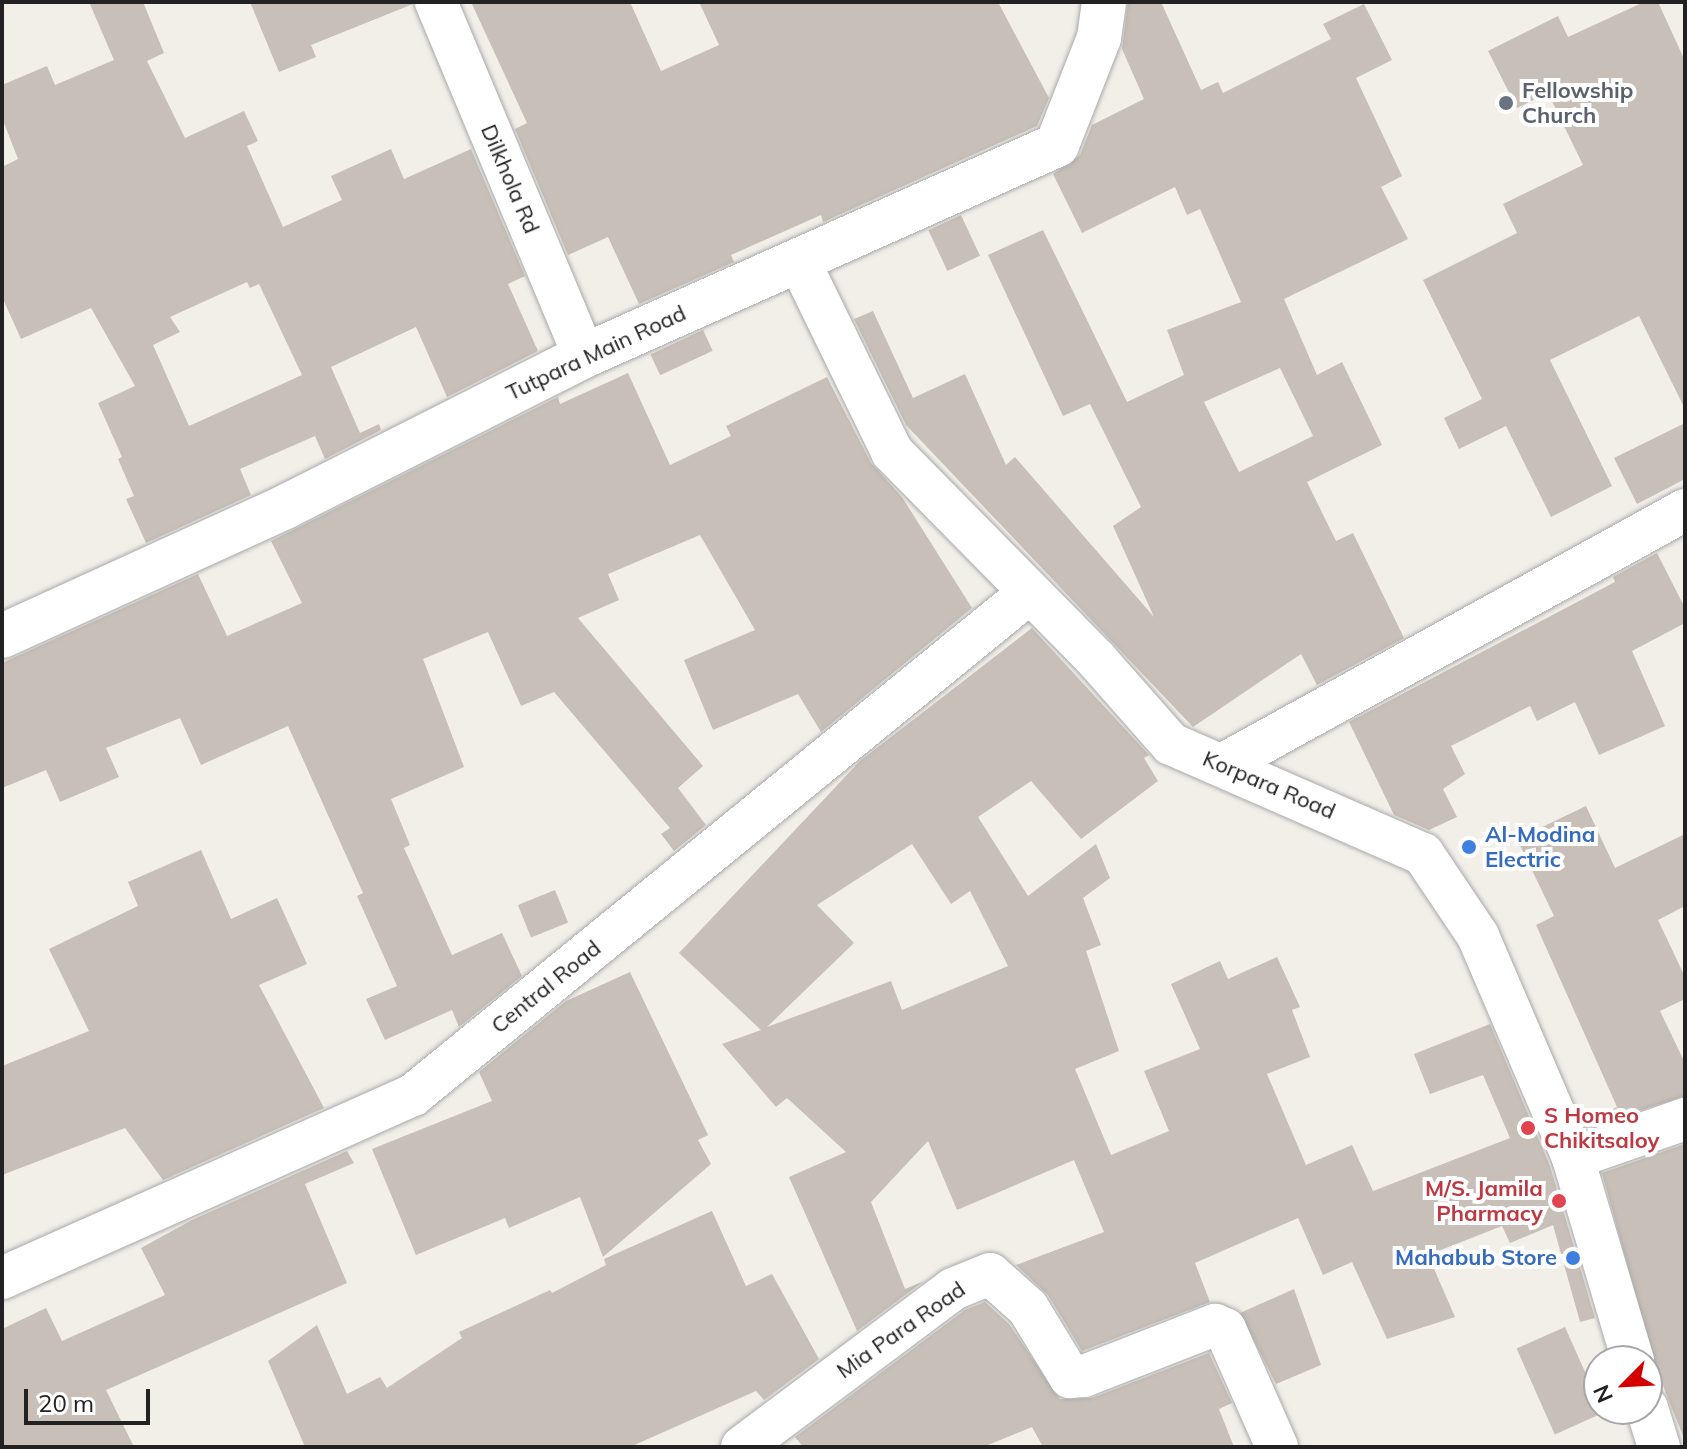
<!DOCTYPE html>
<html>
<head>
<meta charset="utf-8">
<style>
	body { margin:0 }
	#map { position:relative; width:1687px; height:1449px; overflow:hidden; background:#f2efe9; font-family:Mulish,sans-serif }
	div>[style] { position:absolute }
	.building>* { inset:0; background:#c7bfb8; transform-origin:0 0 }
	.roads { filter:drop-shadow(0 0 2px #a9a9a9) drop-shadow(0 0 2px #a9a9a9) }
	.minor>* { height:42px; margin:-21px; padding:0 21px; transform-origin:21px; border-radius:21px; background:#fff }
	.tertiary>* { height:44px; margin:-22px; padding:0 22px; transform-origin:22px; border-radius:22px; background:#fff }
	.dots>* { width:22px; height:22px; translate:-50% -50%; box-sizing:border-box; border:4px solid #fff; border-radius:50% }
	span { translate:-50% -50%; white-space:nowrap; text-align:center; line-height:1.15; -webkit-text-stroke:8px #fff; paint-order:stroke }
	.worship-label { font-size:22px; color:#5b616d; font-weight:700 }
	.left { translate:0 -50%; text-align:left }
	.street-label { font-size:22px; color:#222 }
	.shop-label { font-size:22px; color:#366cbe; font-weight:700 }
	.right { translate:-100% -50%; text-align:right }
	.health-label { font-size:22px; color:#be3a42; font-weight:700 }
	.frame { position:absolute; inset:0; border:4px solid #222; pointer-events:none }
	.north { position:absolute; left:1583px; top:1345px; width:80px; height:80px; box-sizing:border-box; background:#fff; border:2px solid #a7a7a7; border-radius:50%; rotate:246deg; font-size:22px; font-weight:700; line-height:32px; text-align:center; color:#222 }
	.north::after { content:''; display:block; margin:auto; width:28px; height:36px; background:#d40000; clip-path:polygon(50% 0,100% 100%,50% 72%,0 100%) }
	.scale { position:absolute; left:24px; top:1389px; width:126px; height:36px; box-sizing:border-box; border:4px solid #222; border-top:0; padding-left:10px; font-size:24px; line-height:28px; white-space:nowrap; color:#222; -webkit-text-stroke:6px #fff; paint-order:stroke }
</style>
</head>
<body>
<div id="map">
	<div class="building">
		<div style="clip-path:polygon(evenodd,89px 2px,143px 2px,164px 53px,147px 61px,185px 138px,244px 111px,258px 141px,247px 146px,283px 227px,342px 200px,331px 176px,391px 149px,404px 179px,471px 149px,525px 276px,508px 284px,538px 351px,447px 397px,416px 327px,331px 367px,360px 433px,379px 424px,381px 430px,325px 459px,315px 436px,240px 469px,251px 495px,146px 543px,126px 499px,134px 496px,118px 459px,122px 457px,98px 403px,135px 386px,91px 308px,21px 339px,2px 297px,2px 167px,18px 159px,2px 118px,2px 85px,47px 66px,55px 85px,114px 60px,89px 2px,247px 282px,250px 288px,259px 284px,302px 375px,189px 426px,153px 345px,180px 332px,170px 317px,247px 282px)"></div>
		<div style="clip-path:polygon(250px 2px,412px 2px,413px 4px,311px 45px,316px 57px,279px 72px)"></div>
		<div style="clip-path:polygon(471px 2px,630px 2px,661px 71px,719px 45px,699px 2px,998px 2px,1049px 98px,1037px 126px,823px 222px,821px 215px,731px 255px,734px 262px,639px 304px,608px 237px,568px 255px,515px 129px,527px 123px)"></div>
		<div style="clip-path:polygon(evenodd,1128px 2px,1161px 2px,1201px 90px,1218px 82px,1223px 93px,1331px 39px,1323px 24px,1364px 4px,1392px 60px,1356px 78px,1402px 176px,1381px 187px,1408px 239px,1284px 299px,1317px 375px,1342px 362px,1382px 445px,1307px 482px,1336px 541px,1353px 533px,1404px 638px,1317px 685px,1301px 654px,1193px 727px,906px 425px,854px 319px,873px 311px,913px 398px,965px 374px,1006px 465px,1015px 457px,1154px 617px,1113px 526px,1141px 507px,1090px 404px,1063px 416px,988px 255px,1043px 230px,1127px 402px,1184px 375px,1167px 330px,1241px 302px,1200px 209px,1187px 215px,1175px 187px,1082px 233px,1053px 174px,1080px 155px,1092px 125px,1144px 99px,1122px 49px,1128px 2px,1280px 368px,1313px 436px,1239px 472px,1204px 402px,1280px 368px)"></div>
		<div style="clip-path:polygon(1644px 2px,1658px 2px,1685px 61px,1685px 409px,1639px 316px,1550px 360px,1612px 486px,1551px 517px,1506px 426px,1459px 449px,1444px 418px,1482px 399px,1423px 280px,1517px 233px,1503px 204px,1583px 165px,1548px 93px,1517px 108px,1488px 51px,1558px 16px,1568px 37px)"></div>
		<div style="left:961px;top:215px;width:45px;height:36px;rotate:65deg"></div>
		<div style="left:703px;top:330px;width:23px;height:58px;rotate:65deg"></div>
		<div style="clip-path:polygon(628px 373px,670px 465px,731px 436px,726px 426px,827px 377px,871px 463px,902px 497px,972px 608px,821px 732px,798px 694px,713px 730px,684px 660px,755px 630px,700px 535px,608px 574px,619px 600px,578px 618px,703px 766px,678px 788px,706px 825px,674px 851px,661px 834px,670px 828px,554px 692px,521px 706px,488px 632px,423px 659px,464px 767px,391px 799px,410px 845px,404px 848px,452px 955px,502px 933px,522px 976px,459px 1027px,452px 1010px,385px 1040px,366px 999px,397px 986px,357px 896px,363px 893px,288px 726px,201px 765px,180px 718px,106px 748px,119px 777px,60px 802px,46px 770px,2px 788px,2px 663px,198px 574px,227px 636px,302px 603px,271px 541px,558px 397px,560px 404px)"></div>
		<div style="clip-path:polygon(1685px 423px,1685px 479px,1637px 504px,1614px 458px)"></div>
		<div style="clip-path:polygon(1657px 553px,1685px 608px,1685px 623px,1632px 651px,1665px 726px,1599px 755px,1575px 702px,1537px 721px,1530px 706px,1451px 746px,1465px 774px,1443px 789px,1457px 817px,1429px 830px,1394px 815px,1349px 722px,1615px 582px,1613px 577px)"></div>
		<div style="clip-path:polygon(evenodd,1032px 628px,1149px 755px,1144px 758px,1158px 781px,1081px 839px,1031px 781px,978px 817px,1028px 896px,1096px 844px,1110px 878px,1083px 898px,1101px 945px,1086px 951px,1119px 1051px,1075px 1069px,1111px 1155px,1169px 1131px,1144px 1071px,1200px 1049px,1171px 984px,1220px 961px,1228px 979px,1277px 957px,1300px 1007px,1292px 1010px,1310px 1057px,1267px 1074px,1306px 1165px,1352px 1145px,1373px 1191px,1510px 1138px,1483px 1075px,1430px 1094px,1414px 1054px,1490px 1024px,1550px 1166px,1595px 1318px,1580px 1322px,1553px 1225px,1510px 1243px,1502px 1226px,1428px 1255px,1455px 1317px,1387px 1339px,1352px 1262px,1323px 1275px,1298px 1218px,1195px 1263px,1210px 1302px,1082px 1351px,1048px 1295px,1016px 1265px,1104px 1232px,1074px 1160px,957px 1210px,928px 1141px,871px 1202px,905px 1289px,924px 1281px,857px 1331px,789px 1177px,846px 1152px,787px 1098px,776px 1107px,722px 1044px,761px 1030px,679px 953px,860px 761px,1032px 628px,912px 844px,951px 904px,970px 891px,1008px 966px,902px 1010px,891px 981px,767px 1027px,854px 943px,817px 905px,912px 844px)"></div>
		<div style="clip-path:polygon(1586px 806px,1615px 868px,1685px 834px,1685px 906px,1658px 920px,1685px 977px,1685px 999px,1660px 1011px,1685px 1063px,1685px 1096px,1586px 1128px,1584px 1124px,1617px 1107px,1536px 925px,1554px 916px,1517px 839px)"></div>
		<div style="clip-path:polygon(201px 850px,231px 919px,277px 898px,307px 964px,259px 985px,324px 1108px,163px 1180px,125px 1128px,2px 1175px,2px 1066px,89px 1031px,49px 949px,138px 906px,128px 882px)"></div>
		<div style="left:555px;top:890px;width:35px;height:40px;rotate:68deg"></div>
		<div style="clip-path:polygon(630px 972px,708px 1135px,698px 1140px,711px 1164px,603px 1257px,580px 1197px,509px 1228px,505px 1218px,416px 1255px,372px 1149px,492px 1101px,479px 1072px,566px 1001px)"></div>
		<div style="clip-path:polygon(1685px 1144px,1685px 1436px,1683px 1436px,1656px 1368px,1602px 1173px)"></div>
		<div style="clip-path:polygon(347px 1151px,354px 1163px,305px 1184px,347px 1283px,106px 1390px,134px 1447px,2px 1447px,2px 1329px,46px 1308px,62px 1341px,165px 1295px,141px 1248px,192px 1220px)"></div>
		<div style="clip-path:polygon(712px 1211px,746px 1286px,772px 1274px,819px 1359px,764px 1400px,756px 1391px,630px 1447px,305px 1447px,268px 1361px,317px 1325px,347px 1394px,380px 1377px,387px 1388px,462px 1338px,459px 1332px,550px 1290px,552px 1293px,606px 1265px,604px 1259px)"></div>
		<div style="clip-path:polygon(1294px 1289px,1321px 1365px,1276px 1384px,1240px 1313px)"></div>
		<div style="clip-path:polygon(985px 1302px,1009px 1324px,1060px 1399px,1092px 1398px,1209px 1353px,1232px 1403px,1219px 1409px,1234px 1447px,1043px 1447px,1032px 1427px,983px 1447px,803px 1447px,795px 1437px,965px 1310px)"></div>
		<div style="left:1565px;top:1327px;width:94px;height:53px;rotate:66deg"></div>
	</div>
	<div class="roads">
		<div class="minor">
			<div style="left:436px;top:2px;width:384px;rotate:67.3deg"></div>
			<div style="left:800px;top:263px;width:210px;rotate:64deg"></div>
			<div style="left:892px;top:452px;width:291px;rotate:45.4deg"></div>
			<div style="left:1096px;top:659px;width:113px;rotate:48.6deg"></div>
			<div style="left:1171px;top:744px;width:275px;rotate:23.6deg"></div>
			<div style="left:1423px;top:854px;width:99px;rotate:56.1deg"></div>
			<div style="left:1478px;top:936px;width:241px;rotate:66.8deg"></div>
			<div style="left:1573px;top:1158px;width:212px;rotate:73.5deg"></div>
			<div style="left:1222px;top:765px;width:529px;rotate:-28.84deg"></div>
			<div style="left:1573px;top:1158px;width:119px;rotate:-19.2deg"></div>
			<div style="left:2px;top:1278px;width:450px;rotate:-24deg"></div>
			<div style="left:413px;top:1095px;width:793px;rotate:-39.17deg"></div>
			<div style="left:1647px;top:1408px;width:41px;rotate:72.9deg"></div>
			<div style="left:742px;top:1447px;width:264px;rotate:-36.8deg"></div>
			<div style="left:953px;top:1289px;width:40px;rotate:-22deg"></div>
			<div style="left:990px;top:1274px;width:51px;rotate:41.8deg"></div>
			<div style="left:1028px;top:1308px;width:81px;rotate:58.7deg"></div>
			<div style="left:1070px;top:1377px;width:14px;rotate:-4deg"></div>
			<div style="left:1084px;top:1376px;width:141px;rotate:-21.3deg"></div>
			<div style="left:1215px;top:1325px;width:11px;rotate:22deg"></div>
			<div style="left:1225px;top:1329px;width:129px;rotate:66.2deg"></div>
		</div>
		<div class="tertiary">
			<div style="left:2px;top:636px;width:311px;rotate:-24.5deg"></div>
			<div style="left:285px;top:507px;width:335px;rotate:-26.8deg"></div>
			<div style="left:584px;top:356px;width:518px;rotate:-24.04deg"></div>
			<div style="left:1057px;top:145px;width:115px;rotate:-68.6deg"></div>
			<div style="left:1099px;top:38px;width:36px;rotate:-82deg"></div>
		</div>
	</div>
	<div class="dots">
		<div style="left:1506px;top:103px;background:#6b7280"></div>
		<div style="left:1469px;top:847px;background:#3f7fe0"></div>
		<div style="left:1528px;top:1128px;background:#e0444e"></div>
		<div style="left:1559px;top:1201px;background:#e0444e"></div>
		<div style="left:1573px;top:1258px;background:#3f7fe0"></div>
	</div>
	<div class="worship-label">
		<span class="left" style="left:1522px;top:103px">Fellowship<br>Church</span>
	</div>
	<div class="street-label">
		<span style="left:510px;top:179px;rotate:67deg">Dilkhola Rd</span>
		<span style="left:596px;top:353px;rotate:-25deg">Tutpara Main Road</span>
		<span style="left:1269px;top:785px;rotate:23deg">Korpara Road</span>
		<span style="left:546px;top:987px;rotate:-39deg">Central Road</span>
		<span style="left:901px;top:1330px;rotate:-35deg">Mia Para Road</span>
	</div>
	<div class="shop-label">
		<span class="left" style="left:1485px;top:847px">Al-Modina<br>Electric</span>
		<span class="right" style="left:1557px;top:1258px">Mahabub Store</span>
	</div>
	<div class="health-label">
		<span class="left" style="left:1544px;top:1128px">S Homeo<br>Chikitsaloy</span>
		<span class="right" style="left:1543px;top:1201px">M/S. Jamila<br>Pharmacy</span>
	</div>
	<div class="frame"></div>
	<div class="north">N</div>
	<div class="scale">20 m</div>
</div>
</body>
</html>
